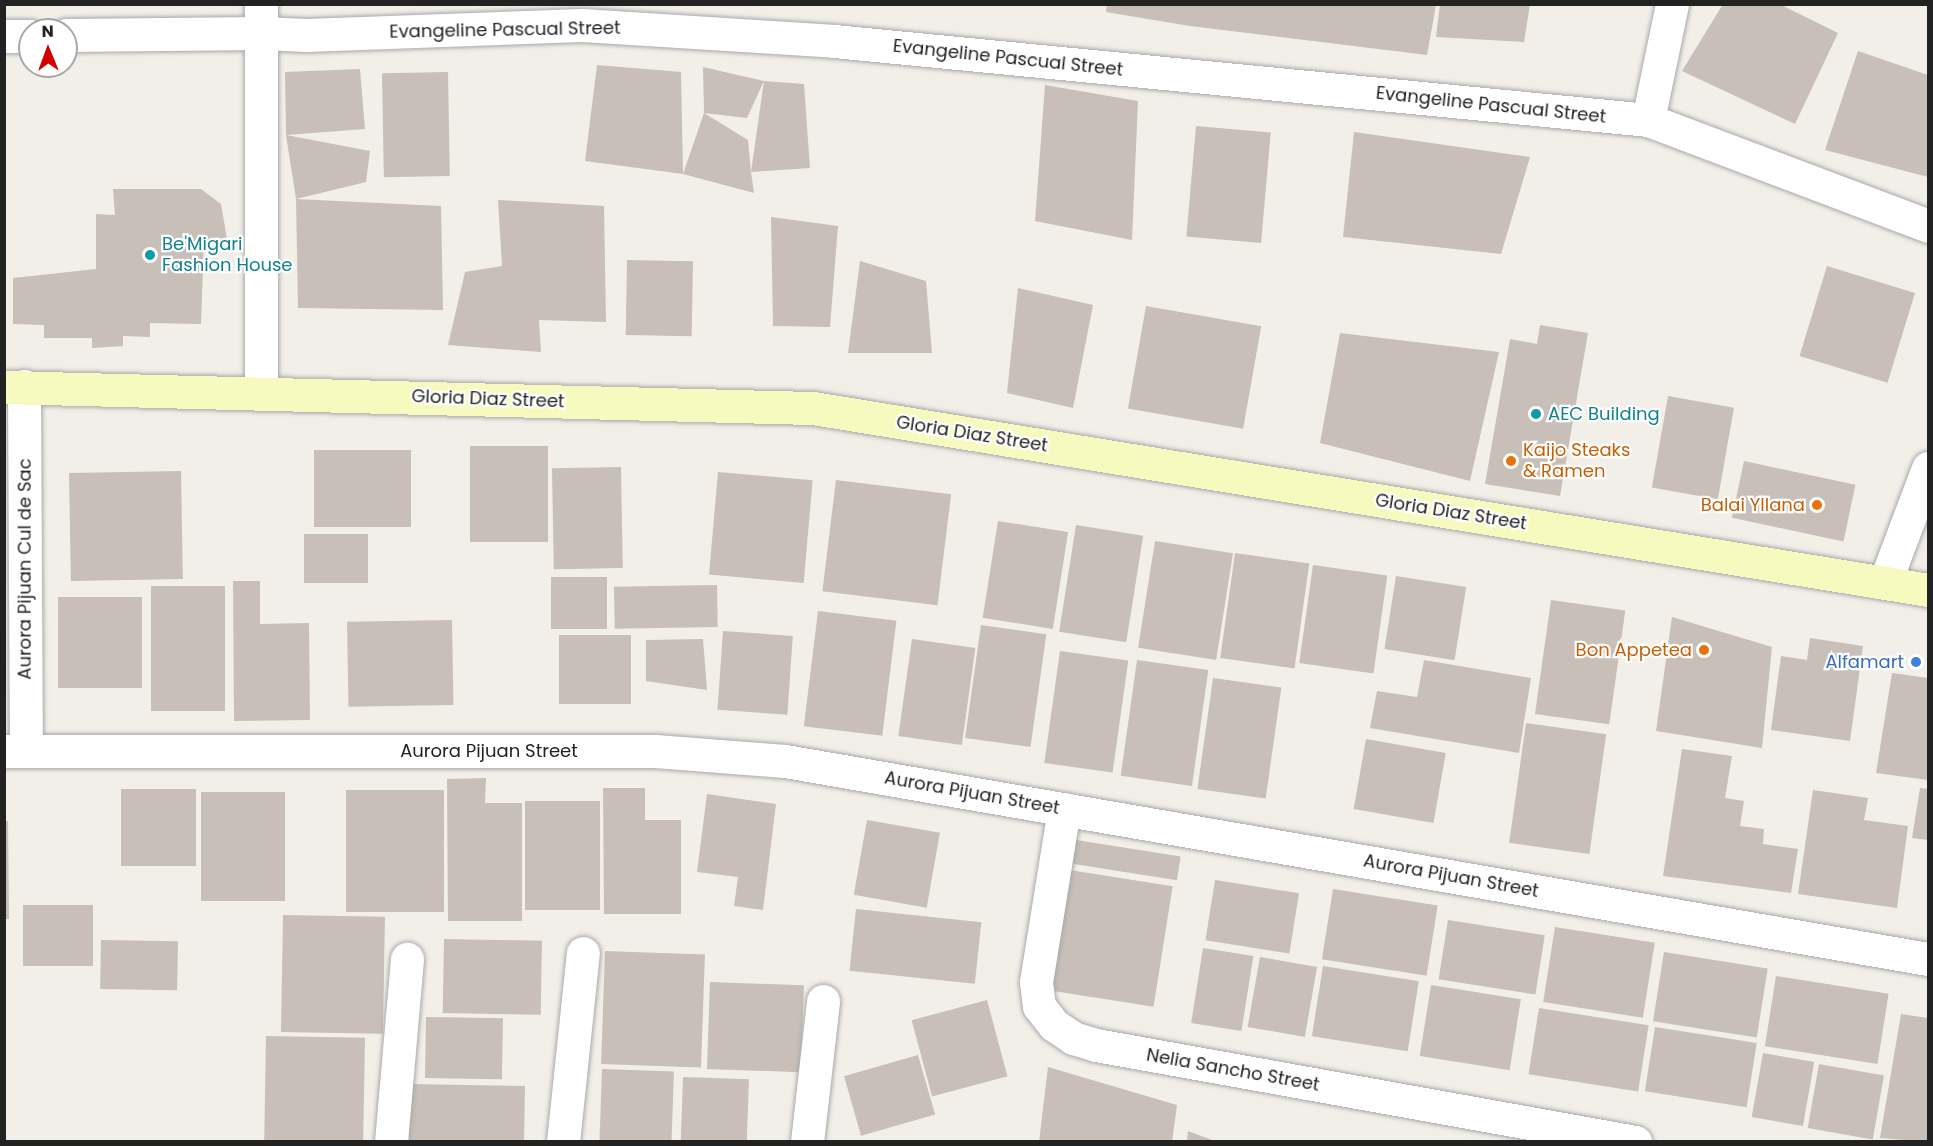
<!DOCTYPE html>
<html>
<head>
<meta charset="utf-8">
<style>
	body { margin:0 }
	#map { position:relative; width:1933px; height:1146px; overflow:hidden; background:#f2efe9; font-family:Poppins,sans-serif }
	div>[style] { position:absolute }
	.building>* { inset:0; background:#c7bfb8; transform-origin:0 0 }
	.roads { filter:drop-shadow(0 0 2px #a9a9a9) drop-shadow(0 0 2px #a9a9a9) }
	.street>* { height:33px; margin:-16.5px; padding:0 16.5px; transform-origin:16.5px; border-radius:16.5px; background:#fff }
	.secondary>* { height:33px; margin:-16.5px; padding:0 16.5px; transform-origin:16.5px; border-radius:16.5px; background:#f7fabf }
	.dots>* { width:16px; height:16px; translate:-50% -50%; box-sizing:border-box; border:3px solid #fff; border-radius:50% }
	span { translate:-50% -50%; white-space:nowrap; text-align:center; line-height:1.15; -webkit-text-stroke:4.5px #fff; paint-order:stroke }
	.street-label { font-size:18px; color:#222 }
	.culture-label { font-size:18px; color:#0d838f }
	.left { translate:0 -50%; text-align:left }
	.food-label { font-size:18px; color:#c56008 }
	.right { translate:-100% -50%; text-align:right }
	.shop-label { font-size:18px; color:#366cbe }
	.frame { position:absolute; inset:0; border:6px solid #222; pointer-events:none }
	.north { position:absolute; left:18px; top:18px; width:60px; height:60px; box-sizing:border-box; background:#fff; border:2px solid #a7a7a7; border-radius:50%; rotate:359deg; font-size:16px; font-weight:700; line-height:24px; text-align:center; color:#222 }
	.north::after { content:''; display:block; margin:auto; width:21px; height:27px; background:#d40000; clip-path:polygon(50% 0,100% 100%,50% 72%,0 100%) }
</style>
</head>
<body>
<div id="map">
	<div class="building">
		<div style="clip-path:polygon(1440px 4px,1530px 4px,1524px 42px,1436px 37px)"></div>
		<div style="clip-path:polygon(1723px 4px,1779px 4px,1838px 33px,1795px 124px,1682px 71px)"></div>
		<div style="clip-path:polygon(1107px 5px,1436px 5px,1427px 55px,1190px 26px,1106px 12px)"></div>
		<div style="clip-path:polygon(1858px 51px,1928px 75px,1928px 177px,1825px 150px)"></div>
		<div style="clip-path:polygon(597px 65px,681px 72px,683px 174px,704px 113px,748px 140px,751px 172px,764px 81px,747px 118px,704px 113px,703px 67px,764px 81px,804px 84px,810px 168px,751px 172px,754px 193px,683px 174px,585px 161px)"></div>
		<div style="clip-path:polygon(360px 69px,365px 129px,286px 135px,370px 151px,366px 182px,296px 199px,441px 206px,443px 310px,298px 308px,296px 199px,286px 135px,285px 72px)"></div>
		<div style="left:448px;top:72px;width:104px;height:66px;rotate:89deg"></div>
		<div style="clip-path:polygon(1045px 85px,1138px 101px,1132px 240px,1035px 221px)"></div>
		<div style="left:1196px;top:126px;width:75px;height:111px;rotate:5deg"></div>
		<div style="clip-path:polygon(1354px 132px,1530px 157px,1501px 254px,1343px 237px)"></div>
		<div style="clip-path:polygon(113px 189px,201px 189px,221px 204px,227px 239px,204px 241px,201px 324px,150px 323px,150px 337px,123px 336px,123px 346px,92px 348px,92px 338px,44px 338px,44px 325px,13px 324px,13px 278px,96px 269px,96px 214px,115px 215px)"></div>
		<div style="clip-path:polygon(498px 200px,604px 206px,606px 322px,539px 320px,541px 352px,448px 345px,465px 272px,502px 266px)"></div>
		<div style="clip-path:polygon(771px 217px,838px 226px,830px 327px,773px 326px)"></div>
		<div style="left:627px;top:260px;width:66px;height:75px;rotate:1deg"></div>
		<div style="clip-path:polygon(860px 261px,926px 281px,932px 353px,848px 353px)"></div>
		<div style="left:1827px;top:266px;width:92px;height:94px;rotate:17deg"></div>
		<div style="clip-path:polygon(1018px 288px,1093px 305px,1073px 408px,1007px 393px)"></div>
		<div style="left:1146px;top:306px;width:117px;height:104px;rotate:10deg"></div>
		<div style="clip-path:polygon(1540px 325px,1588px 333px,1560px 496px,1485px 484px,1510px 339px,1537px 344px)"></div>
		<div style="clip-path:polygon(1340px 333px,1499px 352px,1470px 481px,1320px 443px)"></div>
		<div style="left:1668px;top:396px;width:67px;height:93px;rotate:10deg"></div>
		<div style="left:548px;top:446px;width:96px;height:78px;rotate:90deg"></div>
		<div style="left:411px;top:450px;width:77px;height:97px;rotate:90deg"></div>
		<div style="left:1744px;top:461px;width:114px;height:58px;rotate:12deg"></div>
		<div style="left:621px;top:467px;width:101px;height:69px;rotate:89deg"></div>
		<div style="left:181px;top:471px;width:108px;height:112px;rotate:89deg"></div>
		<div style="left:718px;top:472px;width:95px;height:103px;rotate:5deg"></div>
		<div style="left:836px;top:480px;width:116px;height:112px;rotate:7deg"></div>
		<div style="left:998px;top:521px;width:71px;height:98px;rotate:9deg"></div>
		<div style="left:1076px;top:525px;width:68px;height:108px;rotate:9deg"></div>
		<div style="left:304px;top:534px;width:64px;height:49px"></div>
		<div style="left:1155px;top:541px;width:79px;height:108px;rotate:9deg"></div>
		<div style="left:1235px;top:553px;width:75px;height:106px;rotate:8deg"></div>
		<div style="left:1313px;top:565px;width:75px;height:99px;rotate:8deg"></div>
		<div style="left:1396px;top:576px;width:71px;height:74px;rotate:9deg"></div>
		<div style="left:607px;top:577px;width:52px;height:56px;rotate:90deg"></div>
		<div style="clip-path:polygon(233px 581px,260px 581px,260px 624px,309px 623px,310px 720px,234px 721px)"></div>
		<div style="left:717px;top:585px;width:42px;height:103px;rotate:89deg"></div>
		<div style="left:225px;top:586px;width:125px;height:74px;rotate:90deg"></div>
		<div style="left:142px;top:597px;width:91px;height:84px;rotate:90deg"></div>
		<div style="left:1551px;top:600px;width:75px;height:115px;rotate:8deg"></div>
		<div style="left:818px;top:611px;width:79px;height:116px;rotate:7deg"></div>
		<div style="clip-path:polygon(1672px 617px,1772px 647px,1762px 748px,1656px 731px)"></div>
		<div style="left:452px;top:620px;width:85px;height:105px;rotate:89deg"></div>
		<div style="left:981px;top:625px;width:66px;height:114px;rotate:8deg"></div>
		<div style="left:723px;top:631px;width:70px;height:79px;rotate:4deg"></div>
		<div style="left:559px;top:635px;width:72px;height:69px"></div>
		<div style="clip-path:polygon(1810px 638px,1863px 646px,1850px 741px,1771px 730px,1781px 656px,1807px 660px)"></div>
		<div style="clip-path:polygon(703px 639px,707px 690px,646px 681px,646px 640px)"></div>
		<div style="left:912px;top:639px;width:64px;height:98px;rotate:8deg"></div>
		<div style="left:1060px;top:651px;width:69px;height:113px;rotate:8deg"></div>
		<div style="left:1137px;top:660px;width:72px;height:117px;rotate:8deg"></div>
		<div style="clip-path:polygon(1424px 660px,1531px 678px,1519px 753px,1370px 728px,1377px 691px,1417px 697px)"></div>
		<div style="clip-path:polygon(1892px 673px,1928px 678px,1928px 780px,1876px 773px)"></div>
		<div style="left:1213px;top:678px;width:69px;height:112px;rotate:8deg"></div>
		<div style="left:1526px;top:723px;width:81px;height:121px;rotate:8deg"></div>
		<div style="left:1366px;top:739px;width:81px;height:71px;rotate:10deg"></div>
		<div style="clip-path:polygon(1682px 749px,1732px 756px,1725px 798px,1744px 801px,1740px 826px,1764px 829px,1763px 844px,1798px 849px,1791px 893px,1663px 876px)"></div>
		<div style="clip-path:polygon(486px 778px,485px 803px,522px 803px,522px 921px,448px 921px,447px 779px)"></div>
		<div style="clip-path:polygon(603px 788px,645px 788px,645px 820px,681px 820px,681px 914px,604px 914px)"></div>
		<div style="clip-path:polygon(1920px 788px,1928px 789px,1928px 840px,1912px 838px)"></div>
		<div style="left:121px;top:789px;width:75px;height:77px"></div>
		<div style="left:444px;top:790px;width:122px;height:98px;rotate:90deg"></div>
		<div style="clip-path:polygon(1813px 790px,1868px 798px,1864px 820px,1908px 826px,1897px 908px,1798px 894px)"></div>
		<div style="left:201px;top:792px;width:84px;height:109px"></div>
		<div style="clip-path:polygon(707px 794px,776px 804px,763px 910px,734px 906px,738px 877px,697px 872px)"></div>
		<div style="left:525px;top:801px;width:75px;height:109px"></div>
		<div style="left:867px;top:820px;width:74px;height:76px;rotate:10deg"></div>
		<div style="clip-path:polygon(4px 821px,8px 821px,9px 919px,4px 919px)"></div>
		<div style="left:1076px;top:840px;width:106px;height:24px;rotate:9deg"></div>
		<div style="left:1063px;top:869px;width:111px;height:122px;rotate:9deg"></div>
		<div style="left:1215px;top:880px;width:85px;height:61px;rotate:9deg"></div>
		<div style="left:1333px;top:889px;width:106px;height:71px;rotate:9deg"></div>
		<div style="left:23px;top:905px;width:70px;height:61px"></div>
		<div style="left:856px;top:909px;width:126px;height:62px;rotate:6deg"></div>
		<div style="left:283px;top:915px;width:102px;height:117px;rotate:1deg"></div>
		<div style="left:1448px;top:920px;width:98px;height:60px;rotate:9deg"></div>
		<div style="left:1555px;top:927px;width:101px;height:76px;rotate:9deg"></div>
		<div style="left:444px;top:939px;width:98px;height:74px;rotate:1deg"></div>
		<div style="left:101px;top:940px;width:77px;height:49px;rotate:1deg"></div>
		<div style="left:1203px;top:948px;width:51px;height:76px;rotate:9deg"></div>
		<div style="left:605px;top:951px;width:100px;height:113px;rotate:2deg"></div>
		<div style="left:1664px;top:952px;width:105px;height:70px;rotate:9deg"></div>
		<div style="left:1260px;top:957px;width:58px;height:71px;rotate:10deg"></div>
		<div style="left:1323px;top:966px;width:97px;height:71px;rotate:9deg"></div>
		<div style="left:1776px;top:976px;width:114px;height:71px;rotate:9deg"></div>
		<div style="left:710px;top:982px;width:94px;height:87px;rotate:2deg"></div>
		<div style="left:1431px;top:985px;width:91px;height:72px;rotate:9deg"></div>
		<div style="left:987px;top:1000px;width:79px;height:78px;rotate:75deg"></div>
		<div style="left:1539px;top:1008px;width:111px;height:67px;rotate:9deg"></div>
		<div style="clip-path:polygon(1901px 1014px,1928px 1018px,1928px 1142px,1880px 1138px)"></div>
		<div style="left:426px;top:1017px;width:77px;height:61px;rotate:1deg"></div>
		<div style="left:1655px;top:1027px;width:103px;height:65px;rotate:9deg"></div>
		<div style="left:266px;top:1036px;width:99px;height:106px;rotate:1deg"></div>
		<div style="left:1763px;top:1053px;width:52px;height:65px;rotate:10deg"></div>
		<div style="left:918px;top:1055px;width:62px;height:77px;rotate:74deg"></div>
		<div style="left:1819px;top:1064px;width:66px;height:65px;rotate:10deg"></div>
		<div style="clip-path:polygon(1048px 1067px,1177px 1105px,1172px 1142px,1039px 1142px)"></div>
		<div style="left:602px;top:1069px;width:72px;height:73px;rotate:2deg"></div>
		<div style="left:683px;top:1077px;width:66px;height:65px;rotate:2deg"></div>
		<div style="left:410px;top:1084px;width:115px;height:58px;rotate:1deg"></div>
		<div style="clip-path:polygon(1188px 1131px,1215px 1141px,1215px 1142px,1187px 1142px)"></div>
	</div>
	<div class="roads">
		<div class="street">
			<div style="left:261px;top:4px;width:388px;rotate:90deg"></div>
			<div style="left:66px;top:35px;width:196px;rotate:-0.6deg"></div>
			<div style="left:262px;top:33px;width:44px;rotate:2.6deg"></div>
			<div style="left:306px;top:35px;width:276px;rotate:-2.1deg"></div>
			<div style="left:582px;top:25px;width:253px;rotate:3.6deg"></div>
			<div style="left:834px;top:41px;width:818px;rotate:5.54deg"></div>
			<div style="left:1648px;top:120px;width:299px;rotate:20.7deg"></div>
			<div style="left:4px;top:36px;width:26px"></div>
			<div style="left:1648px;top:120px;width:118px;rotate:-78.3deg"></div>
			<div style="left:24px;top:386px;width:365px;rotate:89.7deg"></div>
			<div style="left:1885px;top:582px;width:122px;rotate:-69.3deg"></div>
			<div style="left:4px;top:751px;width:651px"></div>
			<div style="left:655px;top:751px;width:130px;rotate:4.4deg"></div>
			<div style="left:785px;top:761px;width:1160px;rotate:9.83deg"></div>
			<div style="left:1064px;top:809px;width:175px;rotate:99.2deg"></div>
			<div style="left:1036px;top:982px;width:24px;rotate:83deg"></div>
			<div style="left:1039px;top:1006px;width:24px;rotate:52deg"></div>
			<div style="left:1054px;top:1025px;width:23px;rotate:34deg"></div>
			<div style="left:1073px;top:1038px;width:24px;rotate:17deg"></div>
			<div style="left:1096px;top:1045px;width:548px;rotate:10.2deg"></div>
			<div style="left:391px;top:1142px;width:184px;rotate:-85deg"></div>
			<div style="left:563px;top:1142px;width:190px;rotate:-84deg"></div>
			<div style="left:807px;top:1142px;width:142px;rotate:-83.5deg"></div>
		</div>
		<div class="secondary">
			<div style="left:4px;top:387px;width:809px;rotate:1.49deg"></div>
			<div style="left:813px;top:408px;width:1130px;rotate:9.27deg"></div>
		</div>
	</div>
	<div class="dots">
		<div style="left:150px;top:255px;background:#0f9aa8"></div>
		<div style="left:1536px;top:414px;background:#0f9aa8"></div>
		<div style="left:1511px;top:461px;background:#e8710a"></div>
		<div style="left:1817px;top:505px;background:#e8710a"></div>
		<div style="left:1704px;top:650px;background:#e8710a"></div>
		<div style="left:1916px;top:662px;background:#3f7fe0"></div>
	</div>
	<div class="street-label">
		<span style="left:505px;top:30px;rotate:-1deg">Evangeline Pascual Street</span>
		<span style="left:1008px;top:58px;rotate:6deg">Evangeline Pascual Street</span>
		<span style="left:1491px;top:105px;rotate:6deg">Evangeline Pascual Street</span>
		<span style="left:488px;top:399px;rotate:2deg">Gloria Diaz Street</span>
		<span style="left:972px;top:434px;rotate:9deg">Gloria Diaz Street</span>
		<span style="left:1451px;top:512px;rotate:9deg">Gloria Diaz Street</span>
		<span style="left:25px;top:569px;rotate:-90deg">Aurora Pijuan Cul de Sac</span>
		<span style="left:489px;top:751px">Aurora Pijuan Street</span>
		<span style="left:972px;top:793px;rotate:10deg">Aurora Pijuan Street</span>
		<span style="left:1451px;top:876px;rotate:10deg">Aurora Pijuan Street</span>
		<span style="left:1233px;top:1070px;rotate:10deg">Nelia Sancho Street</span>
	</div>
	<div class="culture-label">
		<span class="left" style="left:162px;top:255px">Be'Migari<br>Fashion House</span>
		<span class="left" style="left:1548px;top:414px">AEC Building</span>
	</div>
	<div class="food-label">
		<span class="left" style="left:1523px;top:461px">Kaijo Steaks<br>&amp; Ramen</span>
		<span class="right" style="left:1805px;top:505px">Balai Yllana</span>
		<span class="right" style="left:1692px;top:650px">Bon Appetea</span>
	</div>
	<div class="shop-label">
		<span class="right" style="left:1904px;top:662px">Alfamart</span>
	</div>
	<div class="frame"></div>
	<div class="north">N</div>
</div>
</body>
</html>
